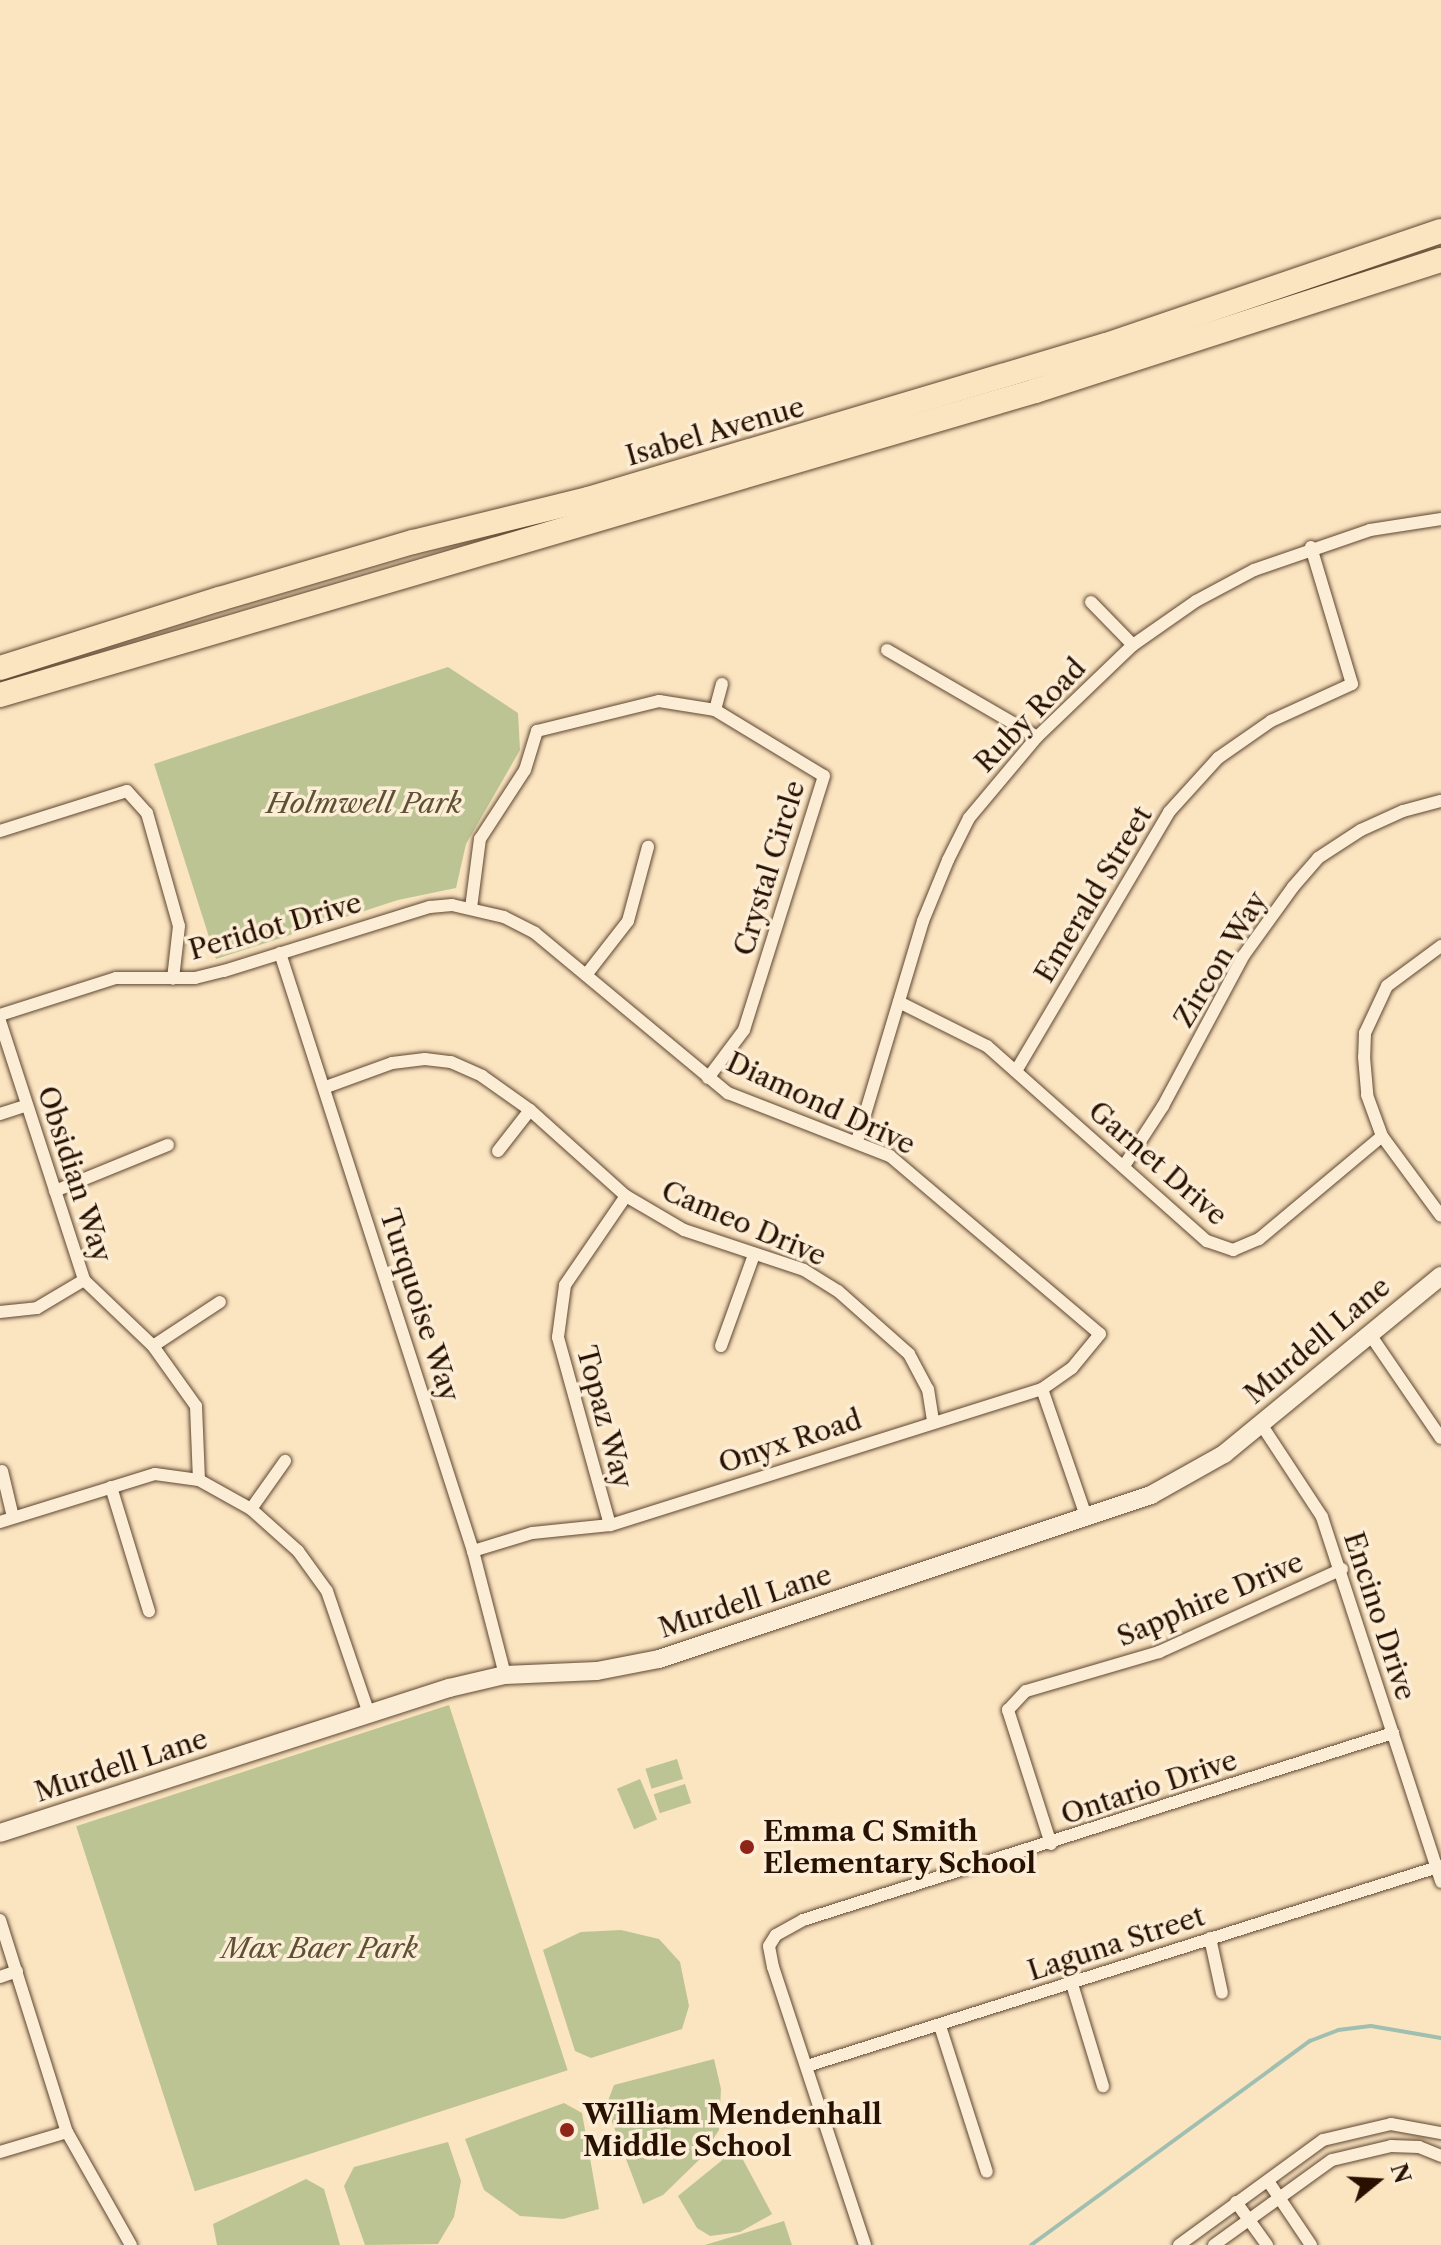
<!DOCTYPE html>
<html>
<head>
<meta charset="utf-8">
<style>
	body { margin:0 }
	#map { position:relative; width:1441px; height:2245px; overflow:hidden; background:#fbe4c0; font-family:"Libre Caslon Text",serif }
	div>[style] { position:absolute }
	.green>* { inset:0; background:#bdc493; transform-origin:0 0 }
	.stream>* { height:4px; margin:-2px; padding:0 2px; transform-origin:2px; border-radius:2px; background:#9fbfb1 }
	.roads { filter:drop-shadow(0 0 2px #5e4631) drop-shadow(0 0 2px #5e4631) }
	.street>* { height:12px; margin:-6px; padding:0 6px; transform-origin:6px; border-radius:6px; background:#fcedd6 }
	.secondary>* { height:18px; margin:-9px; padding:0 9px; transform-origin:9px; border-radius:9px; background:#fcedd6 }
	.highway>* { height:24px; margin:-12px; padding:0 12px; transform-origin:12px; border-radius:12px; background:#fbe4c0 }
	.dots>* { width:22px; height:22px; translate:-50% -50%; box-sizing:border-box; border:4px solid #fcedd6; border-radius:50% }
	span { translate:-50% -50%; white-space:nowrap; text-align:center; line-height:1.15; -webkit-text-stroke:7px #fcedd6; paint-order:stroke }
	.street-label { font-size:28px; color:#291101 }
	.park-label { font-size:28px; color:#5d5034; font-style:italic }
	.poi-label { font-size:28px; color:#291101; font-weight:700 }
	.left { translate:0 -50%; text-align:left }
	.north { position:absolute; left:1337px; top:2141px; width:80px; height:80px; -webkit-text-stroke:6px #fcedd6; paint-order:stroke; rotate:72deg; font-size:22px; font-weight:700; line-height:32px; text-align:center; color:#291101 }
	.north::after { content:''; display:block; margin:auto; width:28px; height:36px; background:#291101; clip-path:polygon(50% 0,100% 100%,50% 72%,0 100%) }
</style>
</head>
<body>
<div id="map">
	<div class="green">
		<div style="clip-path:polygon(448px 667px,518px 713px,520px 750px,466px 844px,456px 888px,398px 900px,216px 959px,154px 764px)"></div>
		<div style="left:449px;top:1705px;width:384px;height:392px;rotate:72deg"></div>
		<div style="left:677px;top:1759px;width:21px;height:33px;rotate:73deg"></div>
		<div style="left:640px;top:1779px;width:44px;height:25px;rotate:67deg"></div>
		<div style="left:685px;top:1784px;width:20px;height:33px;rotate:72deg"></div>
		<div style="clip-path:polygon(621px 1930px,659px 1939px,680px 1962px,689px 2006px,682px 2029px,591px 2058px,575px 2051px,543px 1950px,581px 1932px)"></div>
		<div style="clip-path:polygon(714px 2059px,721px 2089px,719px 2130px,700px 2159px,663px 2195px,643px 2204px,606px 2106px,614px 2085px)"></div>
		<div style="clip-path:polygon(564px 2103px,582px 2113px,599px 2209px,563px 2219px,520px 2216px,484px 2190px,465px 2139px)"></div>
		<div style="clip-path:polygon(448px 2142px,461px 2181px,454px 2217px,438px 2244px,365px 2245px,344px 2186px,354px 2167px)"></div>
		<div style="clip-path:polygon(733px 2144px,743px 2146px,741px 2156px,772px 2214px,740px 2232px,710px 2236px,697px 2228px,678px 2196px,731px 2153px)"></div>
		<div style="clip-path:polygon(306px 2179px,324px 2189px,340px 2245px,217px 2245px,213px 2224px)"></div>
		<div style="clip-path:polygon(784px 2221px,792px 2245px,705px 2245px)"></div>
	</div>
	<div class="stream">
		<div style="left:1031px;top:2245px;width:346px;rotate:-36.2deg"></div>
		<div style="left:1310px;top:2041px;width:30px;rotate:-21deg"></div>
		<div style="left:1338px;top:2030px;width:33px;rotate:-7deg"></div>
		<div style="left:1371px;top:2026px;width:71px;rotate:9.7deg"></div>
	</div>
	<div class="roads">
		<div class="street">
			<div style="left:1091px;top:602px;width:60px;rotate:45.7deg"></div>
			<div style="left:887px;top:650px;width:173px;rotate:30.1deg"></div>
			<div style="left:715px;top:710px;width:27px;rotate:-75deg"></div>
			<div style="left:0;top:831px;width:133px;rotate:-17.5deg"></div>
			<div style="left:127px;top:791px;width:30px;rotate:48deg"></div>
			<div style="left:147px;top:813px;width:117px;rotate:74.2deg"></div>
			<div style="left:179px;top:926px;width:53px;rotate:96.5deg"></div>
			<div style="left:471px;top:908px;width:70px;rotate:-82.6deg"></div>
			<div style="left:480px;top:839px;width:82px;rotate:-56.9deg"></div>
			<div style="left:525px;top:770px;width:41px;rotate:-72.9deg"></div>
			<div style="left:537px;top:731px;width:126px;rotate:-13.8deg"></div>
			<div style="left:659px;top:701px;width:57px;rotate:9.1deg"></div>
			<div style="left:715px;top:710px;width:127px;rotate:31.2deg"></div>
			<div style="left:824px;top:776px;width:266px;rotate:107.5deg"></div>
			<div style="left:744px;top:1030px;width:60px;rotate:126.9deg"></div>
			<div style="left:1441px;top:946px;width:67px;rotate:143.5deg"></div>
			<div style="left:1387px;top:986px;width:52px;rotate:115.1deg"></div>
			<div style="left:1365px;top:1033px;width:24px;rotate:92deg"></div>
			<div style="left:1364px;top:1057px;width:38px;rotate:85deg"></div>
			<div style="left:1367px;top:1095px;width:44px;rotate:69.9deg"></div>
			<div style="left:1382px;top:1136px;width:99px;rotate:53.6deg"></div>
			<div style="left:280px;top:953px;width:628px;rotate:72.11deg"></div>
			<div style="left:473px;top:1551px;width:128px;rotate:75.5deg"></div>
			<div style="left:586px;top:975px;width:68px;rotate:-52.1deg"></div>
			<div style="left:628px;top:921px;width:77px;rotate:-74.9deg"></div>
			<div style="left:899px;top:1002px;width:98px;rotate:26.6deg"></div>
			<div style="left:987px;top:1046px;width:294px;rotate:41.6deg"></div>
			<div style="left:1207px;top:1241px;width:28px;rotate:19deg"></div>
			<div style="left:1233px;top:1250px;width:28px;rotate:-23deg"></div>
			<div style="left:1259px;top:1239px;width:160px;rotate:-39.9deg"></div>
			<div style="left:0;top:1015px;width:122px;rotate:-17.7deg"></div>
			<div style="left:116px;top:978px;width:79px"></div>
			<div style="left:195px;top:978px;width:30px;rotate:-14deg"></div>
			<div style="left:224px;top:971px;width:216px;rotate:-17.3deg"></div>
			<div style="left:430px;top:907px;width:22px;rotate:-5deg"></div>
			<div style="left:452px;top:905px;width:53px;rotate:13deg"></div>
			<div style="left:504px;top:917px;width:35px;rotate:27deg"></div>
			<div style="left:535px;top:933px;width:251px;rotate:39.7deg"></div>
			<div style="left:728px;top:1093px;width:174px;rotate:21.3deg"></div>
			<div style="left:890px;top:1156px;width:275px;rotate:40.3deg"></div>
			<div style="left:1100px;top:1334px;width:44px;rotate:129.5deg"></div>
			<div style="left:1072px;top:1368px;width:37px;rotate:145deg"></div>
			<div style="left:1042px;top:1389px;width:453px;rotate:162.5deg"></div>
			<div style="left:610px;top:1525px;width:78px;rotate:174.1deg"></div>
			<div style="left:532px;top:1533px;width:62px;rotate:163deg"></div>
			<div style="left:0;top:1021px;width:272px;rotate:72deg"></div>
			<div style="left:84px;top:1280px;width:95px;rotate:43.7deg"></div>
			<div style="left:153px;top:1346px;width:74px;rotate:54.4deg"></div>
			<div style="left:196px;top:1406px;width:74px;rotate:87.7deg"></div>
			<div style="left:199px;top:1480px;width:60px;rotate:29.1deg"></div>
			<div style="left:251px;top:1509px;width:63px;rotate:41.8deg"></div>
			<div style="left:298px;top:1551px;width:49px;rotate:54.1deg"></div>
			<div style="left:327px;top:1591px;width:130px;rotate:71.1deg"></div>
			<div style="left:1016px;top:1071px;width:301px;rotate:-59.4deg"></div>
			<div style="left:1169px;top:812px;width:73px;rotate:-47.8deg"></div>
			<div style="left:1218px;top:758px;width:65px;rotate:-34.9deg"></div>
			<div style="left:1271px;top:721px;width:89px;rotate:-24.6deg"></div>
			<div style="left:1352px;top:684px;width:143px;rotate:-106.7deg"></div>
			<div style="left:326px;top:1087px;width:70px;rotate:-20deg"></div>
			<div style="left:392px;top:1063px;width:33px;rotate:-7deg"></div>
			<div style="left:425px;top:1059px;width:26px;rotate:7deg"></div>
			<div style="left:451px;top:1062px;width:34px;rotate:24deg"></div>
			<div style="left:482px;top:1076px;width:59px;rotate:35.3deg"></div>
			<div style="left:530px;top:1110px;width:129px;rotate:41.9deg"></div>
			<div style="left:626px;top:1196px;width:67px;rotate:30.4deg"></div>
			<div style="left:684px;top:1230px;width:126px;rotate:18.4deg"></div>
			<div style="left:804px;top:1270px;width:40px;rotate:32deg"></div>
			<div style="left:838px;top:1291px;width:95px;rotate:41.6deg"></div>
			<div style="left:909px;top:1354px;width:40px;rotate:62deg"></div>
			<div style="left:928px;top:1389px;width:30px;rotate:81deg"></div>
			<div style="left:0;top:1114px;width:28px;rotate:-18deg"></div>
			<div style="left:857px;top:1141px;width:230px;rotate:-73.3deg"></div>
			<div style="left:923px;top:921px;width:66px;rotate:-67.7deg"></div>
			<div style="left:948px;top:860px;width:47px;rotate:-63.4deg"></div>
			<div style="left:969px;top:818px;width:106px;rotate:-50deg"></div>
			<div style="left:1037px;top:737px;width:133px;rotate:-43.8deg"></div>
			<div style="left:1133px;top:645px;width:77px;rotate:-34.9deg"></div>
			<div style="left:1196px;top:601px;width:66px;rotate:-28.1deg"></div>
			<div style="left:1254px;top:570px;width:123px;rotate:-19deg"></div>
			<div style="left:1370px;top:530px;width:72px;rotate:-8.8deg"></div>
			<div style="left:498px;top:1151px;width:52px;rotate:-52deg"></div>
			<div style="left:1124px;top:1166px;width:72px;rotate:-57deg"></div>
			<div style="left:1163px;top:1106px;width:171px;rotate:-61.8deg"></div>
			<div style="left:1244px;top:955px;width:84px;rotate:-54.2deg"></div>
			<div style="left:1293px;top:887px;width:38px;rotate:-49deg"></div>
			<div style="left:1318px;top:858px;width:51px;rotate:-33.1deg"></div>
			<div style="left:1361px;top:830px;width:46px;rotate:-24.3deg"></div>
			<div style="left:1403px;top:811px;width:39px;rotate:-15deg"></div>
			<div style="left:55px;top:1191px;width:122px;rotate:-22.2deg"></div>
			<div style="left:0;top:1312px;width:37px;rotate:-6deg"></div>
			<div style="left:37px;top:1308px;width:55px;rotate:-30.8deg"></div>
			<div style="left:1369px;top:1333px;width:127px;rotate:55.6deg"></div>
			<div style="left:153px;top:1346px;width:80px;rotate:-33.3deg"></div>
			<div style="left:721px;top:1346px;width:97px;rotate:-70.1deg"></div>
			<div style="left:1042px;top:1389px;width:138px;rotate:70.9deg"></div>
			<div style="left:1261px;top:1424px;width:111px;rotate:56.7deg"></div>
			<div style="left:1322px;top:1517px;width:384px;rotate:71.9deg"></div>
			<div style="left:2px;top:1471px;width:47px;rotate:76.6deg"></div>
			<div style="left:111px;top:1487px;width:130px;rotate:73deg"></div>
			<div style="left:251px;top:1509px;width:59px;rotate:-54.7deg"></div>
			<div style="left:0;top:1522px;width:162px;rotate:-17.2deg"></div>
			<div style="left:155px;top:1474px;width:44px;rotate:7.8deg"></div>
			<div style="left:610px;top:1525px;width:195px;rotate:-105.5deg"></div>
			<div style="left:558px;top:1337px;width:52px;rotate:-82.3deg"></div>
			<div style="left:565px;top:1285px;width:108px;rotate:-55.6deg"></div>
			<div style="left:1051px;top:1844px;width:141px;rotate:-107.8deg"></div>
			<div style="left:1008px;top:1710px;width:26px;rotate:-47deg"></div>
			<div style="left:1026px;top:1691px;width:139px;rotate:-16.3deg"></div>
			<div style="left:1159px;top:1652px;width:201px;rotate:-24.4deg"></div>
			<div style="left:0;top:1920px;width:222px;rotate:72.5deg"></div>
			<div style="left:67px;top:2132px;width:130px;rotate:60.5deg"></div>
			<div style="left:1210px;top:1938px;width:56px;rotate:77.7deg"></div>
			<div style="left:0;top:1977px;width:18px;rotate:-19deg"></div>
			<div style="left:1072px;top:1984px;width:107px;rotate:73.1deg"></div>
			<div style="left:940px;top:2026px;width:153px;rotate:72.2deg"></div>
			<div style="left:807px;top:2066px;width:665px;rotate:-17.51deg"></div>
			<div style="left:0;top:2152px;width:70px;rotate:-16.6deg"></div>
			<div style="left:1268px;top:2181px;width:77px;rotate:56.1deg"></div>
			<div style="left:1236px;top:2202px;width:53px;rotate:54.2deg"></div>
			<div style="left:865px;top:2245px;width:293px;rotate:-108.3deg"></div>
			<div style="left:773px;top:1967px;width:21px;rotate:-101deg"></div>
			<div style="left:769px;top:1946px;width:13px;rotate:-58deg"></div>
			<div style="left:776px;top:1935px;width:31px;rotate:-29deg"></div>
			<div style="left:803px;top:1920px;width:619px;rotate:-17.59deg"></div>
			<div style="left:1179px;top:2245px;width:178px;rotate:-36.1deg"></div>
			<div style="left:1323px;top:2140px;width:70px;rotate:-13.2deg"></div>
			<div style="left:1391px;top:2124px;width:51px;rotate:10.2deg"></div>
			<div style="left:1214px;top:2245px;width:145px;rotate:-35.8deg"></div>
			<div style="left:1332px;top:2160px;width:61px;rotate:-13.3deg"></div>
			<div style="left:1391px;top:2146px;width:28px;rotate:2deg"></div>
			<div style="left:1419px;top:2147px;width:24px;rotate:22deg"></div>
		</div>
		<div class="secondary">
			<div style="left:0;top:1833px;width:472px;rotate:-17.9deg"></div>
			<div style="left:449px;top:1688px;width:57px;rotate:-13.1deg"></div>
			<div style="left:505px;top:1675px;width:92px;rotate:-2.5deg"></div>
			<div style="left:597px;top:1671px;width:63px;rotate:-11deg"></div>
			<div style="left:659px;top:1659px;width:519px;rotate:-18.43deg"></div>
			<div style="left:1151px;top:1495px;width:84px;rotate:-29.3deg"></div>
			<div style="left:1224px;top:1454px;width:281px;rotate:-39.4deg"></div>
		</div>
		<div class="highway">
			<div style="left:0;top:668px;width:230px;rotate:-17.5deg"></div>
			<div style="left:219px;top:599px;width:202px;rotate:-16.4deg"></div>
			<div style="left:413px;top:542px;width:180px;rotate:-13.8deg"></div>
			<div style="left:588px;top:499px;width:540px;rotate:-16.56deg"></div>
			<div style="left:1106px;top:345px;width:354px;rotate:-18.8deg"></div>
			<div style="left:0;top:695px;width:1079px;rotate:-16.37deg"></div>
			<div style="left:1035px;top:391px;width:427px;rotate:-17.9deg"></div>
		</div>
	</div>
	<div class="dots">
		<div style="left:747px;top:1847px;background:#8f2418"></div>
		<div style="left:567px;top:2130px;background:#8f2418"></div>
	</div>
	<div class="street-label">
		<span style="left:715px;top:431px;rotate:-16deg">Isabel Avenue</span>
		<span style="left:1030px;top:715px;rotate:-46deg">Ruby Road</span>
		<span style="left:769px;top:868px;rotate:-73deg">Crystal Circle</span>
		<span style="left:1093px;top:894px;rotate:-59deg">Emerald Street</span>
		<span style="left:275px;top:926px;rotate:-16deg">Peridot Drive</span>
		<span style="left:1220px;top:959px;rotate:-59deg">Zircon Way</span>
		<span style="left:821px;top:1103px;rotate:25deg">Diamond Drive</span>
		<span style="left:1158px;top:1163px;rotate:41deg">Garnet Drive</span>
		<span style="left:75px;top:1174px;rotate:72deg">Obsidian Way</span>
		<span style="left:744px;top:1223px;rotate:23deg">Cameo Drive</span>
		<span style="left:420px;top:1305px;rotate:72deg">Turquoise Way</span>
		<span style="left:1317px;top:1340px;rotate:-40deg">Murdell Lane</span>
		<span style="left:605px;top:1417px;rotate:75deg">Topaz Way</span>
		<span style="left:790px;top:1441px;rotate:-18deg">Onyx Road</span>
		<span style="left:1210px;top:1599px;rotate:-23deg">Sapphire Drive</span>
		<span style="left:745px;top:1601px;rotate:-18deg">Murdell Lane</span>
		<span style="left:1380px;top:1616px;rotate:72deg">Encino Drive</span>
		<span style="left:121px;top:1765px;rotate:-18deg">Murdell Lane</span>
		<span style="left:1149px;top:1787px;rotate:-18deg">Ontario Drive</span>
		<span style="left:1116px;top:1943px;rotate:-18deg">Laguna Street</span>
	</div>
	<div class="park-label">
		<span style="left:364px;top:803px">Holmwell Park</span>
		<span style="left:320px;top:1948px">Max Baer Park</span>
	</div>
	<div class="poi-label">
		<span class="left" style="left:763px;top:1847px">Emma C Smith<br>Elementary School</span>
		<span class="left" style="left:583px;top:2130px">William Mendenhall<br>Middle School</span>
	</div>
	<div class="north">N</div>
</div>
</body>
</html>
